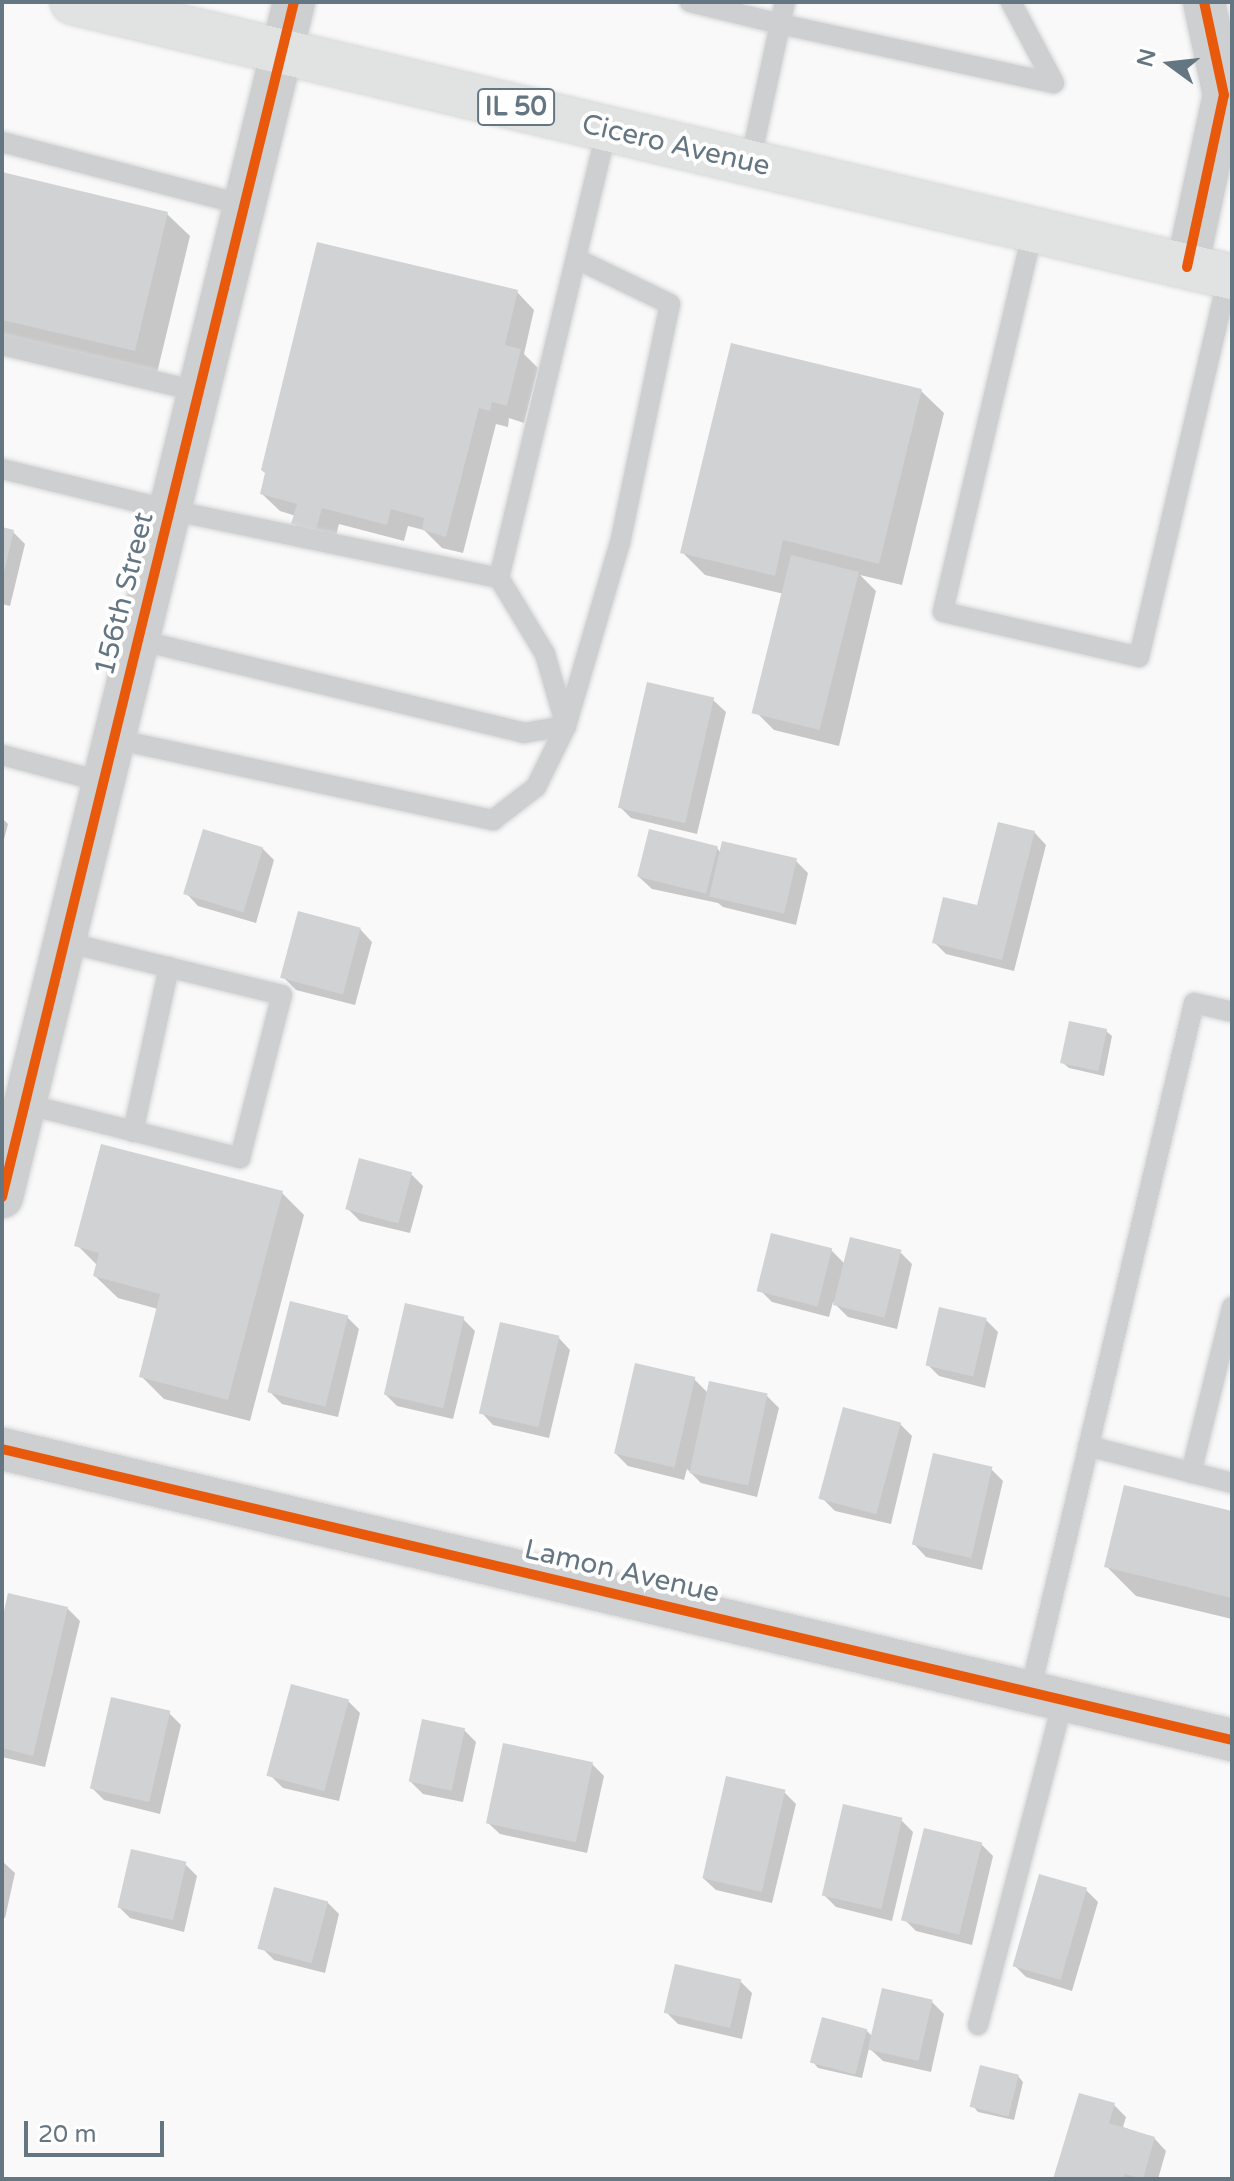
<!DOCTYPE html>
<html>
<head>
<meta charset="utf-8">
<style>
	body { margin:0 }
	#map { position:relative; width:1234px; height:2181px; overflow:hidden; background:#f9f9f9; font-family:"Varela Round",sans-serif }
	div>[style] { position:absolute }
	.shadow>* { inset:0; background:#0003 }
	.building>* { inset:0; background:#d0d2d3; transform-origin:0 0 }
	.roads { filter:drop-shadow(0 0 2px #d5d6d7) drop-shadow(0 0 2px #d5d6d7) }
	.lane>* { height:20px; margin:-10px; padding:0 10px; transform-origin:10px; border-radius:10px; background:#cecfd0 }
	.street>* { height:42px; margin:-21px; padding:0 21px; transform-origin:21px; border-radius:21px; background:#cecfd0 }
	.primary>* { height:44px; margin:-22px; padding:0 22px; transform-origin:22px; border-radius:22px; background:#e1e2e2 }
	.cycleway>* { height:10px; margin:-5px; padding:0 5px; transform-origin:5px; border-radius:5px; background:#e8590c }
	span { translate:-50% -50%; white-space:nowrap; text-align:center; line-height:1.15; -webkit-text-stroke:8px #fff; paint-order:stroke }
	.shield-label span { padding:2px 6px; background:#fff; border:2px solid; border-radius:6px; -webkit-text-stroke-width:0 }
	.shield-label { font-size:26px; color:#657683; font-weight:700 }
	.street-label { font-size:28px; color:#657683 }
	.frame { position:absolute; inset:0; border:4px solid #657683; pointer-events:none }
	.north { position:absolute; left:1130px; top:24px; width:80px; height:80px; -webkit-text-stroke:6px #fff; paint-order:stroke; rotate:285deg; font-size:22px; font-weight:700; line-height:32px; text-align:center; color:#657683 }
	.north::after { content:''; display:block; margin:auto; width:28px; height:36px; background:#657683; clip-path:polygon(50% 0,100% 100%,50% 72%,0 100%) }
	.scale { position:absolute; left:24px; top:2121px; width:140px; height:36px; box-sizing:border-box; border:4px solid #657683; border-top:0; padding-left:10px; font-size:24px; line-height:28px; white-space:nowrap; color:#657683; -webkit-text-stroke:6px #fff; paint-order:stroke }
</style>
</head>
<body>
<div id="map">
	<div class="shadow">
		<div style="clip-path:polygon(2px 174px,167px 214px,190px 236px,157px 373px,2px 336px)"></div>
		<div style="clip-path:polygon(517px 292px,534px 310px,524px 354px,538px 368px,524px 423px,509px 418px,508px 427px,496px 424px,463px 553px,442px 548px,424px 530px,408px 526px,404px 541px,339px 524px,333px 547px,311px 541px,294px 523px,296px 516px,280px 511px,262px 494px)"></div>
		<div style="clip-path:polygon(921px 391px,944px 413px,902px 585px,860px 575px,876px 591px,839px 746px,774px 730px,756px 712px,784px 594px,705px 575px,683px 553px)"></div>
		<div style="clip-path:polygon(2px 529px,13px 532px,25px 544px,10px 606px,2px 604px)"></div>
		<div style="clip-path:polygon(713px 700px,726px 712px,697px 834px,631px 818px,619px 806px)"></div>
		<div style="clip-path:polygon(2px 818px,8px 824px,2px 847px)"></div>
		<div style="clip-path:polygon(1034px 832px,1046px 845px,1014px 971px,946px 954px,934px 942px,979px 908px)"></div>
		<div style="clip-path:polygon(262px 848px,274px 860px,256px 923px,198px 906px,186px 893px)"></div>
		<div style="clip-path:polygon(717px 848px,721px 853px,796px 861px,808px 873px,796px 925px,723px 907px,718px 903px,652px 889px,639px 877px)"></div>
		<div style="clip-path:polygon(360px 929px,372px 942px,355px 1005px,296px 990px,284px 978px)"></div>
		<div style="clip-path:polygon(1106px 1031px,1112px 1036px,1104px 1076px,1069px 1068px,1063px 1063px)"></div>
		<div style="clip-path:polygon(411px 1174px,423px 1186px,410px 1233px,360px 1221px,348px 1209px)"></div>
		<div style="clip-path:polygon(282px 1193px,304px 1215px,250px 1421px,164px 1399px,141px 1376px,158px 1309px,118px 1298px,95px 1276px,98px 1266px,77px 1245px)"></div>
		<div style="clip-path:polygon(831px 1250px,846px 1265px,900px 1252px,912px 1264px,897px 1329px,848px 1317px,833px 1302px,829px 1317px,772px 1302px,760px 1290px)"></div>
		<div style="clip-path:polygon(347px 1317px,359px 1329px,338px 1417px,282px 1404px,270px 1392px)"></div>
		<div style="clip-path:polygon(463px 1319px,475px 1331px,453px 1419px,397px 1406px,385px 1394px)"></div>
		<div style="clip-path:polygon(986px 1320px,998px 1332px,985px 1388px,939px 1376px,927px 1364px)"></div>
		<div style="clip-path:polygon(558px 1337px,570px 1350px,549px 1438px,493px 1425px,481px 1412px)"></div>
		<div style="clip-path:polygon(694px 1379px,708px 1393px,767px 1396px,779px 1408px,757px 1497px,701px 1483px,687px 1469px,684px 1480px,628px 1466px,616px 1454px)"></div>
		<div style="clip-path:polygon(900px 1424px,912px 1436px,891px 1524px,835px 1511px,823px 1499px)"></div>
		<div style="clip-path:polygon(991px 1469px,1003px 1481px,982px 1570px,926px 1557px,914px 1544px)"></div>
		<div style="clip-path:polygon(1232px 1513px,1232px 1619px,1136px 1596px,1107px 1567px)"></div>
		<div style="clip-path:polygon(67px 1608px,80px 1621px,45px 1767px,2px 1757px,2px 1628px)"></div>
		<div style="clip-path:polygon(348px 1701px,360px 1713px,339px 1801px,283px 1788px,271px 1776px)"></div>
		<div style="clip-path:polygon(169px 1713px,181px 1725px,160px 1814px,104px 1800px,92px 1788px)"></div>
		<div style="clip-path:polygon(464px 1730px,476px 1742px,463px 1802px,423px 1794px,411px 1782px)"></div>
		<div style="clip-path:polygon(592px 1764px,604px 1776px,587px 1853px,500px 1834px,487px 1822px)"></div>
		<div style="clip-path:polygon(784px 1792px,796px 1804px,772px 1903px,716px 1890px,703px 1878px)"></div>
		<div style="clip-path:polygon(901px 1820px,913px 1832px,892px 1921px,836px 1907px,824px 1895px)"></div>
		<div style="clip-path:polygon(981px 1844px,993px 1856px,972px 1945px,916px 1931px,904px 1919px)"></div>
		<div style="clip-path:polygon(2px 1861px,15px 1873px,5px 1918px,2px 1917px)"></div>
		<div style="clip-path:polygon(185px 1864px,197px 1876px,184px 1932px,130px 1918px,118px 1906px)"></div>
		<div style="clip-path:polygon(1086px 1890px,1098px 1902px,1072px 1991px,1026px 1977px,1014px 1965px)"></div>
		<div style="clip-path:polygon(327px 1902px,339px 1914px,325px 1973px,274px 1960px,262px 1948px)"></div>
		<div style="clip-path:polygon(740px 1981px,752px 1993px,742px 2039px,678px 2024px,666px 2012px)"></div>
		<div style="clip-path:polygon(932px 2002px,944px 2014px,931px 2072px,883px 2061px,869px 2048px,862px 2078px,818px 2068px,813px 2062px,866px 2030px,873px 2037px)"></div>
		<div style="clip-path:polygon(1018px 2076px,1023px 2082px,1014px 2120px,978px 2112px,973px 2106px)"></div>
		<div style="clip-path:polygon(1114px 2105px,1126px 2117px,1123px 2127px,1154px 2138px,1166px 2151px,1158px 2179px,1055px 2179px)"></div>
	</div>
	<div class="building">
		<div style="clip-path:polygon(2px 172px,168px 212px,135px 351px,2px 320px)"></div>
		<div style="clip-path:polygon(317px 242px,518px 290px,505px 345px,521px 349px,507px 406px,492px 402px,490px 411px,479px 408px,446px 537px,422px 530px,424px 518px,391px 509px,387px 525px,322px 508px,316px 530px,291px 524px,297px 504px,260px 494px,265px 473px,261px 470px)"></div>
		<div style="clip-path:polygon(731px 343px,922px 389px,879px 564px,783px 540px,775px 576px,680px 553px)"></div>
		<div style="clip-path:polygon(2px 527px,14px 530px,3px 576px,2px 576px)"></div>
		<div style="left:791px;top:555px;width:70px;height:163px;rotate:14deg"></div>
		<div style="left:647px;top:682px;width:69px;height:129px;rotate:13deg"></div>
		<div style="clip-path:polygon(998px 822px,1035px 831px,1002px 960px,932px 943px,943px 897px,977px 905px)"></div>
		<div style="left:203px;top:829px;width:63px;height:68px;rotate:17deg"></div>
		<div style="left:649px;top:829px;width:71px;height:49px;rotate:14deg"></div>
		<div style="left:722px;top:841px;width:77px;height:57px;rotate:13deg"></div>
		<div style="left:298px;top:911px;width:65px;height:69px;rotate:15deg"></div>
		<div style="left:1069px;top:1021px;width:39px;height:43px;rotate:12deg"></div>
		<div style="clip-path:polygon(101px 1144px,283px 1191px,228px 1400px,139px 1377px,160px 1294px,93px 1276px,99px 1253px,74px 1246px)"></div>
		<div style="left:359px;top:1158px;width:55px;height:53px;rotate:15deg"></div>
		<div style="left:771px;top:1233px;width:63px;height:60px;rotate:14deg"></div>
		<div style="left:850px;top:1237px;width:53px;height:70px;rotate:14deg"></div>
		<div style="left:290px;top:1301px;width:60px;height:94px;rotate:14deg"></div>
		<div style="left:405px;top:1303px;width:61px;height:94px;rotate:13deg"></div>
		<div style="left:939px;top:1307px;width:49px;height:60px;rotate:13deg"></div>
		<div style="left:500px;top:1322px;width:61px;height:94px;rotate:13deg"></div>
		<div style="left:635px;top:1363px;width:62px;height:93px;rotate:13deg"></div>
		<div style="left:709px;top:1381px;width:60px;height:94px;rotate:12deg"></div>
		<div style="left:843px;top:1407px;width:60px;height:95px;rotate:15deg"></div>
		<div style="left:933px;top:1453px;width:61px;height:94px;rotate:13deg"></div>
		<div style="clip-path:polygon(1124px 1485px,1232px 1511px,1232px 1598px,1104px 1567px)"></div>
		<div style="clip-path:polygon(8px 1593px,68px 1607px,33px 1756px,2px 1748px,2px 1620px)"></div>
		<div style="left:291px;top:1684px;width:60px;height:95px;rotate:15deg"></div>
		<div style="left:111px;top:1697px;width:61px;height:94px;rotate:13deg"></div>
		<div style="left:422px;top:1719px;width:44px;height:64px;rotate:12deg"></div>
		<div style="left:503px;top:1743px;width:92px;height:82px;rotate:12deg"></div>
		<div style="left:726px;top:1776px;width:61px;height:105px;rotate:13deg"></div>
		<div style="left:843px;top:1804px;width:61px;height:94px;rotate:13deg"></div>
		<div style="left:924px;top:1828px;width:60px;height:95px;rotate:14deg"></div>
		<div style="left:131px;top:1849px;width:57px;height:60px;rotate:13deg"></div>
		<div style="left:1039px;top:1874px;width:50px;height:96px;rotate:16deg"></div>
		<div style="left:274px;top:1887px;width:56px;height:64px;rotate:15deg"></div>
		<div style="left:675px;top:1964px;width:68px;height:50px;rotate:13deg"></div>
		<div style="left:882px;top:1988px;width:52px;height:63px;rotate:13deg"></div>
		<div style="left:822px;top:2017px;width:47px;height:47px;rotate:15deg"></div>
		<div style="left:980px;top:2065px;width:40px;height:43px;rotate:14deg"></div>
		<div style="clip-path:polygon(1079px 2093px,1115px 2103px,1109px 2123px,1155px 2137px,1143px 2179px,1125px 2174px,1123px 2179px,1053px 2179px)"></div>
	</div>
	<div class="roads">
		<div class="lane">
			<div style="left:690px;top:2px;width:93px;rotate:13.7deg"></div>
			<div style="left:780px;top:24px;width:23px;rotate:-77deg"></div>
			<div style="left:2px;top:142px;width:250px;rotate:14.6deg"></div>
			<div style="left:750px;top:163px;width:142px;rotate:-77.8deg"></div>
			<div style="left:780px;top:24px;width:280px;rotate:12.2deg"></div>
			<div style="left:1054px;top:83px;width:92px;rotate:-118deg"></div>
			<div style="left:1033px;top:230px;width:392px;rotate:103.3deg"></div>
			<div style="left:943px;top:612px;width:201px;rotate:12.9deg"></div>
			<div style="left:1139px;top:657px;width:390px;rotate:-76.8deg"></div>
			<div style="left:2px;top:345px;width:200px;rotate:13.3deg"></div>
			<div style="left:2px;top:469px;width:173px;rotate:13.7deg"></div>
			<div style="left:170px;top:510px;width:336px;rotate:11.7deg"></div>
			<div style="left:138px;top:640px;width:397px;rotate:13.5deg"></div>
			<div style="left:524px;top:733px;width:43px;rotate:-9.5deg"></div>
			<div style="left:566px;top:726px;width:75px;rotate:-106.3deg"></div>
			<div style="left:545px;top:654px;width:89px;rotate:-121.2deg"></div>
			<div style="left:499px;top:578px;width:462px;rotate:-76.5deg"></div>
			<div style="left:114px;top:739px;width:388px;rotate:12.1deg"></div>
			<div style="left:493px;top:820px;width:54px;rotate:-37.5deg"></div>
			<div style="left:536px;top:787px;width:68px;rotate:-63.8deg"></div>
			<div style="left:566px;top:726px;width:191px;rotate:-73.6deg"></div>
			<div style="left:620px;top:543px;width:244px;rotate:-78.2deg"></div>
			<div style="left:670px;top:304px;width:103px;rotate:-154.2deg"></div>
			<div style="left:2px;top:755px;width:105px;rotate:15deg"></div>
			<div style="left:25px;top:1104px;width:222px;rotate:14.1deg"></div>
			<div style="left:240px;top:1158px;width:168px;rotate:-75.6deg"></div>
			<div style="left:282px;top:995px;width:224px;rotate:-166.3deg"></div>
			<div style="left:133px;top:1132px;width:169px;rotate:-77.7deg"></div>
			<div style="left:1088px;top:1446px;width:149px;rotate:14.4deg"></div>
			<div style="left:1191px;top:1473px;width:171px;rotate:-76.1deg"></div>
			<div style="left:1030px;top:1692px;width:708px;rotate:-76.61deg"></div>
			<div style="left:1194px;top:1003px;width:39px;rotate:13deg"></div>
			<div style="left:978px;top:2025px;width:336px;rotate:-75.3deg"></div>
		</div>
		<div class="street">
			<div style="left:1187px;top:267px;width:176px;rotate:-77.9deg"></div>
			<div style="left:1224px;top:95px;width:95px;rotate:-102.1deg"></div>
			<div style="left:2px;top:1197px;width:1230px;rotate:-76.27deg"></div>
			<div style="left:2px;top:1449px;width:1264px;rotate:13.31deg"></div>
		</div>
		<div class="primary">
			<div style="left:73px;top:2px;width:1191px;rotate:13.35deg"></div>
		</div>
	</div>
	<div class="cycleway">
		<div style="left:1187px;top:267px;width:176px;rotate:-77.9deg"></div>
		<div style="left:1224px;top:95px;width:95px;rotate:-102.1deg"></div>
		<div style="left:2px;top:1197px;width:1230px;rotate:-76.27deg"></div>
		<div style="left:2px;top:1449px;width:1264px;rotate:13.31deg"></div>
	</div>
	<div class="shield-label">
		<span style="left:516px;top:107px">IL 50</span>
	</div>
	<div class="street-label">
		<span style="left:676px;top:145px;rotate:13deg">Cicero Avenue</span>
		<span style="left:124px;top:594px;rotate:-76deg">156th Street</span>
		<span style="left:622px;top:1571px;rotate:13deg">Lamon Avenue</span>
	</div>
	<div class="frame"></div>
	<div class="north">N</div>
	<div class="scale">20 m</div>
</div>
</body>
</html>
